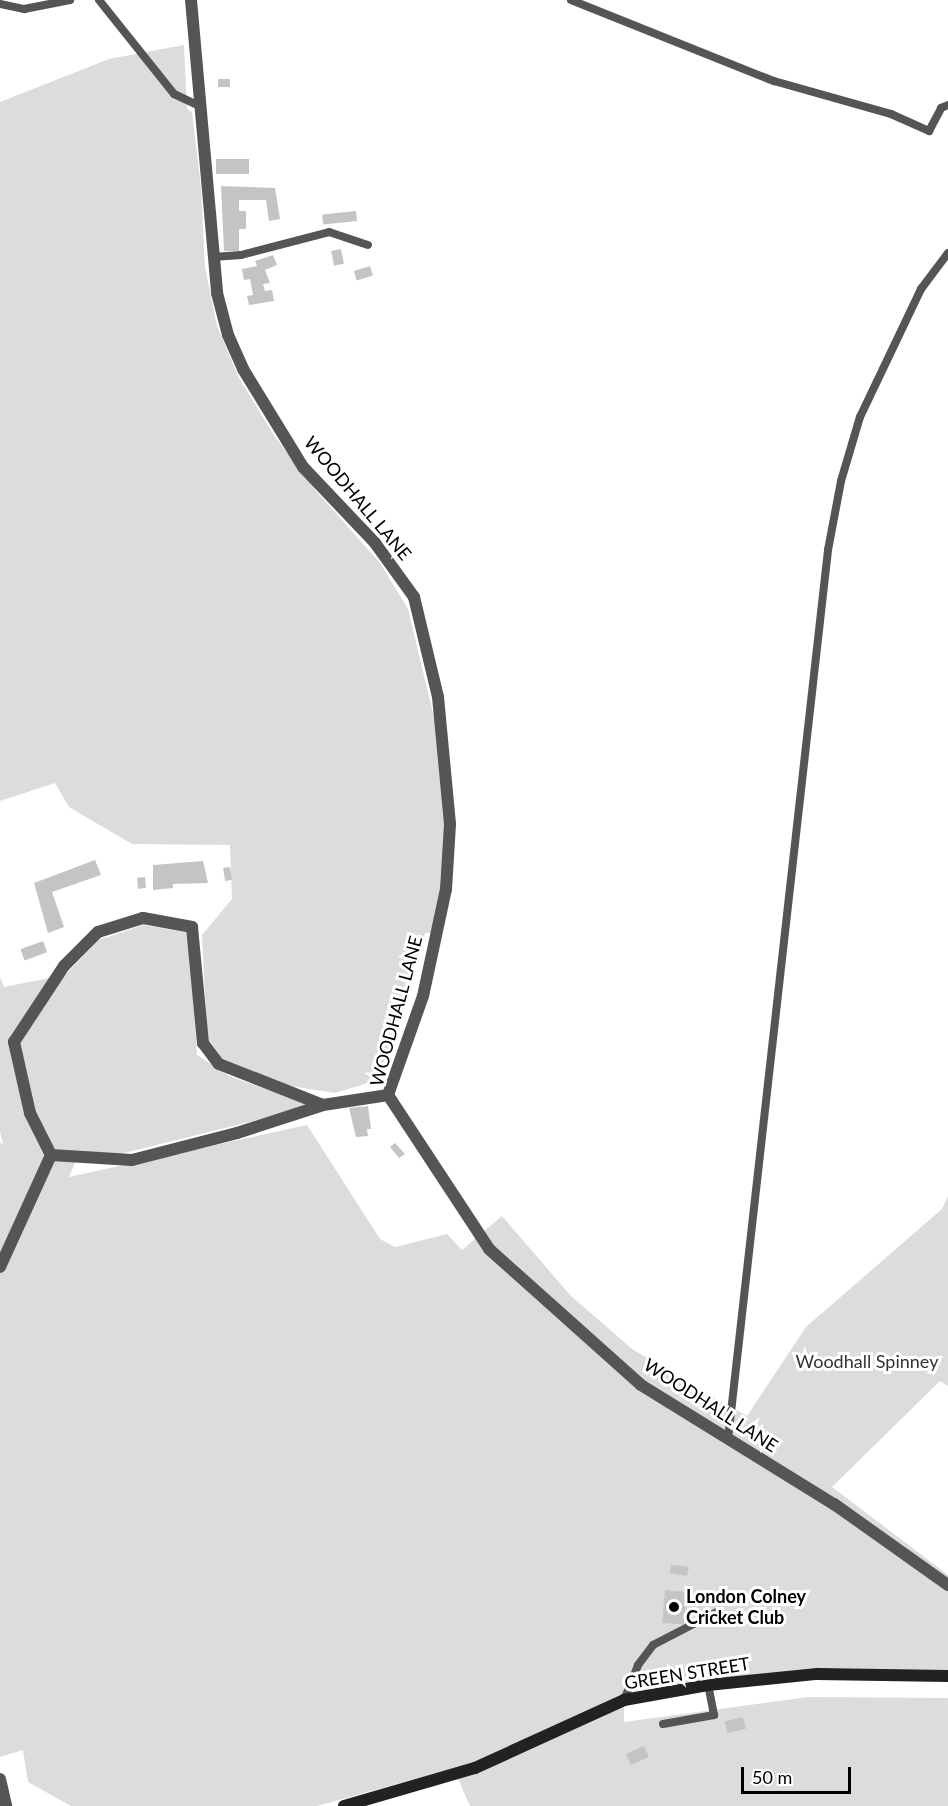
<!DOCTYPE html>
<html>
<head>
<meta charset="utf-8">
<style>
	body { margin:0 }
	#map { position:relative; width:948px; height:1806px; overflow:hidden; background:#fff; font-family:Lato,sans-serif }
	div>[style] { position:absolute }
	.green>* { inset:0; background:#dcdcdc }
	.building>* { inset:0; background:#c4c4c4; transform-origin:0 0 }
	.lane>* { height:8px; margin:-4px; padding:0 4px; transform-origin:4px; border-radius:4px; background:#555 }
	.street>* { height:12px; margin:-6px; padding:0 6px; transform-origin:6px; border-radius:6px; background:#555 }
	.secondary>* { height:12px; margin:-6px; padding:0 6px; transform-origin:6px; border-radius:6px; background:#222 }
	.dots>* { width:16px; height:16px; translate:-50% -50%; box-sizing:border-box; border:3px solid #fff; border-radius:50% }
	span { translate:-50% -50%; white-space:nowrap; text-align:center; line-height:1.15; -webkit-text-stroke:6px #fff; paint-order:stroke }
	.street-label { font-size:18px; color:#000 }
	.park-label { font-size:18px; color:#333 }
	.poi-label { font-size:18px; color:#000; font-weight:700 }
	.left { translate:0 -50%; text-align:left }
	.scale { position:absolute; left:741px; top:1767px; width:110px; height:27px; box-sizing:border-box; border:3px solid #000; border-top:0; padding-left:8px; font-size:18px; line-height:21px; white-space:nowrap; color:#000; -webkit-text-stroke:4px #fff; paint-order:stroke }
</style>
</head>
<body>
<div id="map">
	<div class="green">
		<div style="clip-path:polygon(184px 45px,187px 109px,192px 112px,201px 187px,205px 267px,217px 326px,239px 378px,275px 437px,317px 492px,380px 563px,408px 609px,438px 734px,446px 821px,443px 879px,431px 933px,425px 933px,378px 1080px,335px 1093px,284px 1085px,224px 1061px,207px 1037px,202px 935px,232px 899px,230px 845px,132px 844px,69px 807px,55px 783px,0 801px,0 102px,109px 59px)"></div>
		<div style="clip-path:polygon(143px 925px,189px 933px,197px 1055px,229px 1076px,313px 1106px,124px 1153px,79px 1153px,69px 1177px,307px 1125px,380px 1239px,395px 1247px,447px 1234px,462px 1250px,502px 1216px,570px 1295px,632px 1349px,747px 1416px,806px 1327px,942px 1209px,948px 1196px,948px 1386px,940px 1381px,832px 1487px,948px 1575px,948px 1670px,779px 1673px,633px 1693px,476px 1762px,317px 1806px,71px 1806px,28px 1782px,23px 1750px,0 1757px,0 1143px,3px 1144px,0 1131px,0 977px,4px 987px,65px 975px,99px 940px)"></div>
		<div style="clip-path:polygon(808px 1697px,948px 1698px,948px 1806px,470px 1806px,456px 1774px,624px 1700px,624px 1722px)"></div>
	</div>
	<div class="building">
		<div style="left:230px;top:79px;width:8px;height:12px;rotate:90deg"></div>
		<div style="left:216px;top:159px;width:33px;height:15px"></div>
		<div style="clip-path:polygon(221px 186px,275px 188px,280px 219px,269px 221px,266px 200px,239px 200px,239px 211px,246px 211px,246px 229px,239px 229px,239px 251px,224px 251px)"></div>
		<div style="left:356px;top:211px;width:10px;height:34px;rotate:84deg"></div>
		<div style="left:341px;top:249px;width:15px;height:10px;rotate:79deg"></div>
		<div style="clip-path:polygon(273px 255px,277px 265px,265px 270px,270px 283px,263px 284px,265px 291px,272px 290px,274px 301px,249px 305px,247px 296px,253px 295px,250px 279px,244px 280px,242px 269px,257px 266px,255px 261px)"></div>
		<div style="left:370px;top:266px;width:10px;height:17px;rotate:73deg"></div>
		<div style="clip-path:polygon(95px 860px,101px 875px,52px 892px,64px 927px,48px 933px,34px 883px)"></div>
		<div style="clip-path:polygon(203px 861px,208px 883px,173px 884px,173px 888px,153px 890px,153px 865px)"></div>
		<div style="left:230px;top:867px;width:13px;height:7px;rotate:81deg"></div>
		<div style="left:145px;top:877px;width:11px;height:8px;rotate:85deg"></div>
		<div style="left:43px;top:941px;width:12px;height:24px;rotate:70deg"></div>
		<div style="clip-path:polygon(368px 1106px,371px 1129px,367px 1129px,368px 1136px,356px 1137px,349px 1108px)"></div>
		<div style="clip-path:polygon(395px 1143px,405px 1154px,399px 1158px,390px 1147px)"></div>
		<div style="clip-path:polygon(671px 1565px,689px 1567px,687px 1576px,670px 1573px)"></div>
		<div style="left:665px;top:1590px;width:22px;height:33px;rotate:5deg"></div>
		<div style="left:743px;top:1717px;width:12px;height:19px;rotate:76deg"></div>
		<div style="left:644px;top:1746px;width:12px;height:20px;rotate:66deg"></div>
	</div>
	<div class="lane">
		<div style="left:99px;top:0;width:120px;rotate:51.4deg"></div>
		<div style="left:174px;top:94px;width:29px;rotate:25deg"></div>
		<div style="left:571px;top:0;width:219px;rotate:21.8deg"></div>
		<div style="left:774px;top:81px;width:122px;rotate:15.8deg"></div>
		<div style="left:891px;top:114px;width:42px;rotate:24.1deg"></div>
		<div style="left:929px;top:131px;width:26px;rotate:-62deg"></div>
		<div style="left:941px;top:108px;width:8px;rotate:-23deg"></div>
		<div style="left:0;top:4px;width:25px;rotate:12deg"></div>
		<div style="left:24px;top:9px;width:47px;rotate:-11.1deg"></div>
		<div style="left:213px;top:257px;width:28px;rotate:-4deg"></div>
		<div style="left:241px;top:255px;width:91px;rotate:-14.6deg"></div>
		<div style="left:329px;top:232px;width:41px;rotate:18.4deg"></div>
		<div style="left:728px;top:1439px;width:895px;rotate:-83.58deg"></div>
		<div style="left:828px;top:550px;width:70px;rotate:-79.3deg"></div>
		<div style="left:841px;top:481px;width:67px;rotate:-73.5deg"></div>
		<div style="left:860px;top:417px;width:142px;rotate:-64.5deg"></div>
		<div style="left:921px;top:289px;width:45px;rotate:-53.1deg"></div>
		<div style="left:624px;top:1700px;width:38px;rotate:-68deg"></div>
		<div style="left:638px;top:1665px;width:25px;rotate:-53deg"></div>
		<div style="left:653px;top:1645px;width:74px;rotate:-27.3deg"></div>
		<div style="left:663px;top:1724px;width:52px;rotate:-10deg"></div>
		<div style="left:714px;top:1715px;width:31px;rotate:-101deg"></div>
	</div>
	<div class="street">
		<div style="left:191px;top:0;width:294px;rotate:84.9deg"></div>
		<div style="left:217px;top:293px;width:43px;rotate:75.3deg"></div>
		<div style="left:228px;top:335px;width:37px;rotate:66deg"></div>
		<div style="left:243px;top:369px;width:115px;rotate:58.5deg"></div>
		<div style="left:303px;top:467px;width:105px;rotate:46.5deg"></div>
		<div style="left:375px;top:543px;width:67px;rotate:54.2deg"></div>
		<div style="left:414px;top:597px;width:103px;rotate:76.5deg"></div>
		<div style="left:438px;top:697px;width:128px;rotate:84.6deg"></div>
		<div style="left:450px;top:824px;width:65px;rotate:93.5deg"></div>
		<div style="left:446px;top:889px;width:109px;rotate:102.1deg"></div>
		<div style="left:423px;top:996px;width:105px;rotate:109.5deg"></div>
		<div style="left:388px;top:1095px;width:184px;rotate:56.7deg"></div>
		<div style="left:489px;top:1249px;width:204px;rotate:41.8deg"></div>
		<div style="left:641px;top:1385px;width:227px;rotate:31.7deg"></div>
		<div style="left:834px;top:1504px;width:140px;rotate:35.4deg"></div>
		<div style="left:51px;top:1155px;width:81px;rotate:3.5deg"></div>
		<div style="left:132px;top:1160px;width:108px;rotate:-14.4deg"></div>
		<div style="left:237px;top:1133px;width:90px;rotate:-18deg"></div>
		<div style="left:323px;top:1105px;width:66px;rotate:-8.7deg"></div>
		<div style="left:0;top:1267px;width:123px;rotate:-65.5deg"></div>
		<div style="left:51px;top:1155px;width:47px;rotate:-116.6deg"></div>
		<div style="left:30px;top:1113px;width:73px;rotate:-102.7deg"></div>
		<div style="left:14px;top:1042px;width:91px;rotate:-56.7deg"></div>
		<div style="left:64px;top:966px;width:48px;rotate:-45deg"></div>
		<div style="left:98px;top:932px;width:47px;rotate:-17.3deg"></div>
		<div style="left:143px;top:918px;width:50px;rotate:10.4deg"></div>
		<div style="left:192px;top:927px;width:117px;rotate:84.6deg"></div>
		<div style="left:203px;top:1043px;width:26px;rotate:53deg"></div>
		<div style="left:219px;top:1064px;width:112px;rotate:21.5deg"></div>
		<div style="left:0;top:1779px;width:28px;rotate:77deg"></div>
	</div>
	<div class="secondary">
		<div style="left:344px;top:1806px;width:136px;rotate:-16.2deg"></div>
		<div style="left:475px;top:1768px;width:164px;rotate:-24.5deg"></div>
		<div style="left:624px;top:1700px;width:85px;rotate:-10.1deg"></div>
		<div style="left:708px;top:1685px;width:110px;rotate:-5.8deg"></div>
		<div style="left:817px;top:1674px;width:131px;rotate:0.9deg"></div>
	</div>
	<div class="dots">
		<div style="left:674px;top:1607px;background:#000"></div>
	</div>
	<div class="street-label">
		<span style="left:358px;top:498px;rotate:50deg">WOODHALL LANE</span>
		<span style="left:396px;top:1011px;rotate:-75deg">WOODHALL LANE</span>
		<span style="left:711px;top:1405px;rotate:33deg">WOODHALL LANE</span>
		<span style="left:687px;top:1673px;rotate:-9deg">GREEN STREET</span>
	</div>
	<div class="park-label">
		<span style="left:867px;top:1361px">Woodhall Spinney</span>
	</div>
	<div class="poi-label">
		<span class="left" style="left:686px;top:1607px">London Colney<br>Cricket Club</span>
	</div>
	<div class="scale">50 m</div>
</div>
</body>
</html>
